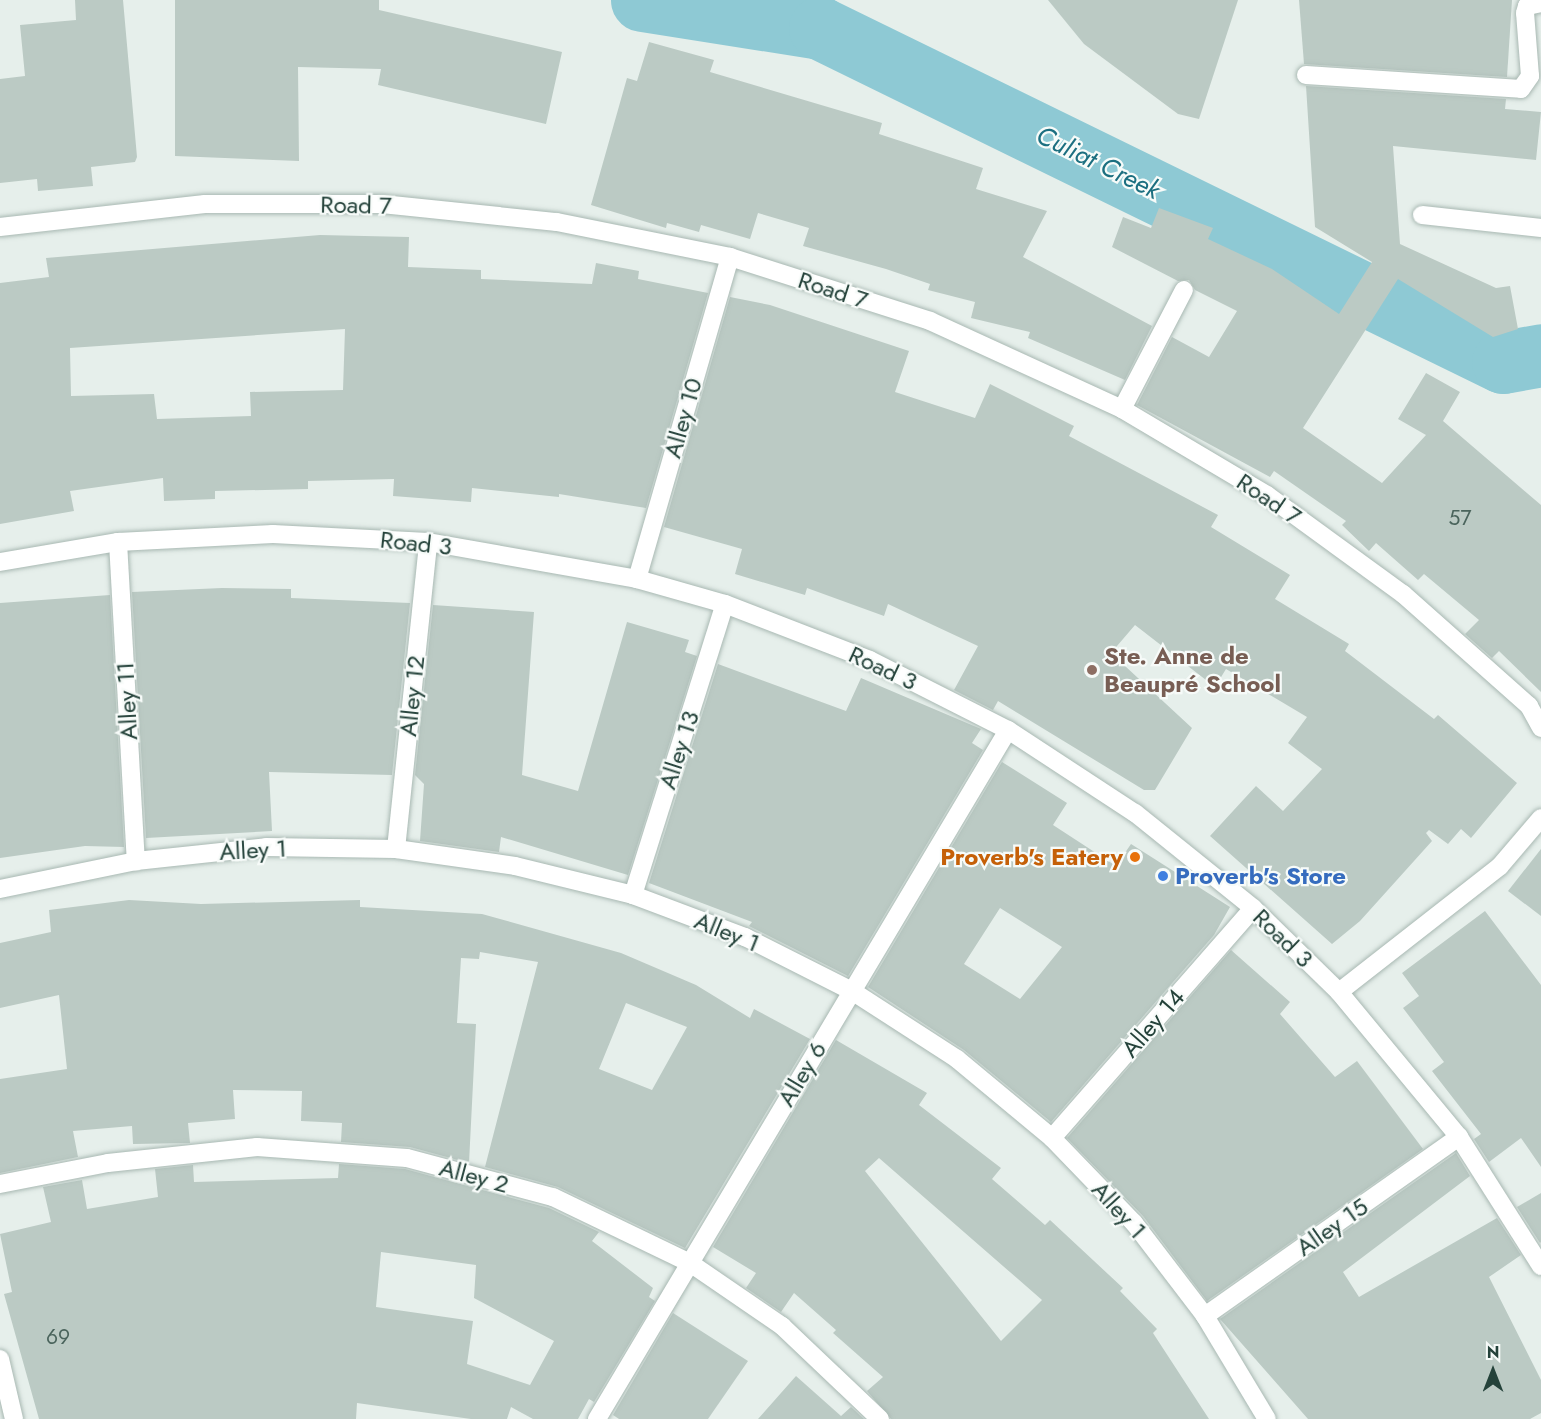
<!DOCTYPE html>
<html>
<head>
<meta charset="utf-8">
<style>
	body { margin:0 }
	#map { position:relative; width:1541px; height:1419px; overflow:hidden; background:#e6efeb; font-family:Jost,sans-serif }
	div>[style] { position:absolute }
	.river>* { height:63px; margin:-31.5px; padding:0 31.5px; transform-origin:31.5px; border-radius:31.5px; background:#8ec9d4 }
	.building>* { inset:0; background:#bbcac4 }
	.roads { filter:drop-shadow(0 0 2px #a8b8b2) drop-shadow(0 0 2px #a8b8b2) }
	.minor>* { height:18px; margin:-9px; padding:0 9px; transform-origin:9px; border-radius:9px; background:#fff }
	.dots>* { width:16px; height:16px; translate:-50% -50%; box-sizing:border-box; border:3px solid #f7fbf9; border-radius:50% }
	span { translate:-50% -50%; white-space:nowrap; text-align:center; line-height:1.15; -webkit-text-stroke:4.5px #f7fbf9; paint-order:stroke }
	.number-label { font-size:21px; color:#4a645c }
	.number-label span { -webkit-text-stroke-width:0 }
	.street-label { font-size:24px; color:#24423a }
	.education-label { font-size:24px; color:#785e54; font-weight:700 }
	.left { translate:0 -50%; text-align:left }
	.food-label { font-size:24px; color:#c56008; font-weight:700 }
	.right { translate:-100% -50%; text-align:right }
	.shop-label { font-size:24px; color:#366cbe; font-weight:700 }
	.water-label { font-size:26px; color:#1c6f80; font-style:italic }
	.north { position:absolute; left:1463px; top:1341px; width:60px; height:60px; -webkit-text-stroke:4px #f7fbf9; paint-order:stroke; rotate:0deg; font-size:16px; font-weight:700; line-height:24px; text-align:center; color:#24423a }
	.north::after { content:''; display:block; margin:auto; width:21px; height:27px; background:#24423a; clip-path:polygon(50% 0,100% 100%,50% 72%,0 100%) }
</style>
</head>
<body>
<div id="map">
	<div class="river">
		<div style="left:642px;top:0;width:180px;rotate:8.9deg"></div>
		<div style="left:820px;top:28px;width:760px;rotate:26.06deg"></div>
		<div style="left:1503px;top:362px;width:39px;rotate:-10deg"></div>
	</div>
	<div class="building">
		<div style="clip-path:polygon(75px 0,123px 0,137px 157px,135px 162px,91px 167px,93px 186px,38px 191px,37px 179px,0 183px,0 79px,25px 76px,20px 25px,76px 20px)"></div>
		<div style="clip-path:polygon(175px 0,379px 0,379px 10px,562px 52px,546px 124px,378px 85px,381px 69px,298px 67px,299px 161px,175px 156px)"></div>
		<div style="clip-path:polygon(1048px 0,1238px 0,1199px 119px,1178px 114px,1084px 44px)"></div>
		<div style="clip-path:polygon(1299px 0,1512px 0,1507px 77px,1304px 64px)"></div>
		<div style="clip-path:polygon(649px 42px,714px 60px,710px 72px,882px 123px,879px 134px,983px 168px,976px 189px,1047px 211px,1023px 257px,1152px 326px,1125px 380px,1028px 338px,1030px 332px,971px 318px,975px 302px,928px 290px,930px 284px,886px 269px,803px 246px,809px 228px,758px 213px,750px 239px,701px 225px,699px 232px,667px 223px,666px 228px,591px 205px,627px 78px,637px 81px)"></div>
		<div style="clip-path:polygon(1306px 86px,1506px 99px,1505px 109px,1541px 112px,1536px 160px,1393px 146px,1400px 244px,1496px 288px,1510px 286px,1518px 329px,1493px 337px,1398px 279px,1303px 428px,1382px 483px,1426px 435px,1398px 419px,1426px 373px,1460px 392px,1443px 421px,1541px 505px,1541px 692px,1499px 651px,1492px 658px,1465px 634px,1479px 620px,1424px 574px,1418px 580px,1376px 543px,1369px 551px,1342px 525px,1346px 521px,1274px 471px,1270px 477px,1137px 405px,1172px 337px,1209px 357px,1237px 311px,1195px 290px,1189px 280px,1178px 281px,1112px 247px,1123px 217px,1151px 228px,1159px 208px,1213px 228px,1208px 239px,1272px 269px,1339px 314px,1372px 262px,1315px 227px)"></div>
		<div style="clip-path:polygon(evenodd,320px 235px,409px 237px,408px 267px,481px 270px,481px 279px,592px 284px,596px 263px,639px 271px,638px 279px,708px 293px,646px 508px,559px 494px,559px 497px,472px 488px,471px 502px,393px 496px,394px 479px,308px 481px,308px 489px,215px 491px,215px 499px,164px 501px,163px 478px,70px 491px,74px 511px,0 524px,0 283px,49px 277px,46px 258px,320px 235px,345px 329px,343px 390px,250px 392px,251px 416px,157px 419px,154px 394px,71px 396px,70px 348px,345px 329px)"></div>
		<div style="clip-path:polygon(730px 297px,770px 305px,909px 351px,895px 392px,975px 418px,990px 384px,1074px 426px,1069px 436px,1218px 515px,1211px 527px,1290px 575px,1275px 599px,1349px 644px,1345px 651px,1434px 719px,1438px 715px,1517px 783px,1471px 838px,1461px 829px,1448px 844px,1429px 830px,1426px 833px,1432px 841px,1360px 921px,1332px 944px,1210px 836px,1256px 786px,1283px 811px,1322px 769px,1288px 743px,1307px 717px,1226px 669px,1215px 687px,1135px 625px,1111px 653px,1192px 728px,1155px 790px,1144px 790px,998px 701px,993px 710px,954px 690px,978px 646px,888px 604px,884px 616px,807px 588px,805px 595px,735px 574px,742px 549px,664px 527px)"></div>
		<div style="clip-path:polygon(222px 588px,291px 589px,291px 598px,410px 603px,392px 775px,269px 772px,272px 831px,146px 838px,132px 592px)"></div>
		<div style="clip-path:polygon(110px 595px,124px 847px,85px 846px,0 858px,0 603px)"></div>
		<div style="clip-path:polygon(433px 605px,534px 612px,522px 775px,578px 791px,627px 622px,689px 640px,685px 652px,697px 656px,628px 875px,501px 837px,499px 852px,420px 841px,424px 784px,415px 775px)"></div>
		<div style="clip-path:polygon(718px 664px,846px 711px,861px 678px,981px 729px,972px 743px,983px 750px,848px 976px,749px 926px,752px 922px,649px 883px)"></div>
		<div style="clip-path:polygon(evenodd,1002px 762px,1067px 803px,1053px 825px,1116px 866px,1131px 844px,1230px 907px,1214px 935px,1051px 1122px,964px 1050px,868px 987px,1002px 762px,1000px 908px,1062px 947px,1020px 999px,964px 964px,1000px 908px)"></div>
		<div style="clip-path:polygon(1541px 849px,1541px 916px,1508px 891px)"></div>
		<div style="clip-path:polygon(evenodd,129px 900px,201px 904px,360px 900px,360px 907px,482px 914px,621px 953px,696px 985px,750px 1018px,754px 1009px,810px 1039px,685px 1248px,558px 1187px,485px 1167px,538px 962px,480px 952px,479px 959px,461px 958px,457px 1023px,476px 1024px,469px 1163px,410px 1147px,341px 1142px,342px 1123px,301px 1121px,302px 1091px,233px 1090px,235px 1119px,188px 1123px,190px 1143px,133px 1144px,132px 1126px,73px 1131px,78px 1157px,0 1173px,0 1079px,67px 1069px,59px 995px,0 1008px,0 943px,51px 932px,49px 910px,129px 900px,626px 1003px,687px 1027px,652px 1090px,599px 1069px,626px 1003px)"></div>
		<div style="clip-path:polygon(1485px 911px,1541px 985px,1541px 1167px,1521px 1138px,1489px 1162px,1474px 1139px,1481px 1134px,1432px 1071px,1444px 1062px,1403px 1008px,1419px 996px,1402px 973px)"></div>
		<div style="clip-path:polygon(1231px 950px,1290px 1002px,1280px 1014px,1335px 1077px,1357px 1061px,1423px 1149px,1207px 1301px,1143px 1216px,1067px 1138px)"></div>
		<div style="clip-path:polygon(evenodd,836px 1040px,927px 1093px,919px 1105px,1001px 1168px,992px 1179px,1045px 1225px,1050px 1220px,1123px 1288px,1120px 1291px,1157px 1329px,1153px 1333px,1209px 1419px,891px 1419px,867px 1391px,883px 1377px,833px 1333px,836px 1330px,794px 1293px,781px 1312px,746px 1288px,756px 1273px,713px 1247px,836px 1040px,879px 1158px,1042px 1300px,1001px 1341px,865px 1171px,879px 1158px)"></div>
		<div style="clip-path:polygon(1456px 1153px,1470px 1176px,1343px 1272px,1359px 1297px,1497px 1218px,1521px 1255px,1489px 1277px,1541px 1380px,1541px 1413px,1530px 1419px,1308px 1419px,1220px 1319px)"></div>
		<div style="clip-path:polygon(evenodd,339px 1164px,405px 1169px,549px 1208px,599px 1232px,592px 1241px,653px 1288px,649px 1297px,655px 1301px,594px 1402px,589px 1399px,578px 1419px,533px 1419px,511px 1407px,507px 1419px,471px 1419px,357px 1403px,356px 1419px,39px 1419px,4px 1294px,12px 1292px,0 1234px,51px 1222px,43px 1187px,82px 1180px,87px 1209px,158px 1197px,155px 1169px,193px 1165px,194px 1182px,338px 1178px,339px 1164px,381px 1252px,476px 1265px,474px 1298px,554px 1341px,530px 1385px,467px 1364px,473px 1321px,376px 1307px,381px 1252px)"></div>
		<div style="clip-path:polygon(1541px 1193px,1541px 1242px,1540px 1243px,1517px 1207px)"></div>
		<div style="clip-path:polygon(673px 1313px,748px 1361px,708px 1419px,619px 1419px,613px 1415px)"></div>
		<div style="clip-path:polygon(796px 1376px,841px 1416px,851px 1407px,864px 1419px,758px 1419px)"></div>
	</div>
	<div class="roads">
		<div class="minor">
			<div style="left:1306px;top:75px;width:215px;rotate:3.7deg"></div>
			<div style="left:1521px;top:89px;width:16px;rotate:-55deg"></div>
			<div style="left:1530px;top:76px;width:63px;rotate:-94.5deg"></div>
			<div style="left:1525px;top:13px;width:7px;rotate:-74deg"></div>
			<div style="left:1527px;top:6px;width:14px;rotate:-12deg"></div>
			<div style="left:1422px;top:215px;width:120px;rotate:6.2deg"></div>
			<div style="left:0;top:227px;width:206px;rotate:-6.4deg"></div>
			<div style="left:205px;top:204px;width:177px"></div>
			<div style="left:382px;top:204px;width:176px;rotate:5.9deg"></div>
			<div style="left:557px;top:222px;width:177px;rotate:11.4deg"></div>
			<div style="left:730px;top:257px;width:210px;rotate:17.7deg"></div>
			<div style="left:930px;top:321px;width:211px;rotate:24.6deg"></div>
			<div style="left:1122px;top:409px;width:169px;rotate:30.7deg"></div>
			<div style="left:1267px;top:495px;width:168px;rotate:36.1deg"></div>
			<div style="left:1403px;top:594px;width:169px;rotate:41.6deg"></div>
			<div style="left:1529px;top:706px;width:25px;rotate:61deg"></div>
			<div style="left:1122px;top:409px;width:134px;rotate:-62.5deg"></div>
			<div style="left:118px;top:542px;width:320px;rotate:86.8deg"></div>
			<div style="left:0;top:562px;width:120px;rotate:-9.6deg"></div>
			<div style="left:118px;top:542px;width:155px;rotate:-3deg"></div>
			<div style="left:273px;top:534px;width:155px;rotate:3deg"></div>
			<div style="left:428px;top:542px;width:212px;rotate:10deg"></div>
			<div style="left:637px;top:579px;width:91px;rotate:15.9deg"></div>
			<div style="left:725px;top:604px;width:155px;rotate:21.1deg"></div>
			<div style="left:870px;top:660px;width:155px;rotate:26.9deg"></div>
			<div style="left:1008px;top:730px;width:152px;rotate:33.2deg"></div>
			<div style="left:1135px;top:813px;width:151px;rotate:38.8deg"></div>
			<div style="left:1253px;top:908px;width:120px;rotate:44.3deg"></div>
			<div style="left:1339px;top:992px;width:188px;rotate:50.4deg"></div>
			<div style="left:1459px;top:1137px;width:153px;rotate:57.6deg"></div>
			<div style="left:637px;top:579px;width:335px;rotate:-73.9deg"></div>
			<div style="left:396px;top:849px;width:309px;rotate:-84deg"></div>
			<div style="left:0;top:889px;width:139px;rotate:-11.6deg"></div>
			<div style="left:136px;top:861px;width:131px;rotate:-6.1deg"></div>
			<div style="left:266px;top:847px;width:130px;rotate:0.9deg"></div>
			<div style="left:396px;top:849px;width:120px;rotate:8.1deg"></div>
			<div style="left:515px;top:866px;width:122px;rotate:13.8deg"></div>
			<div style="left:633px;top:895px;width:120px;rotate:20.6deg"></div>
			<div style="left:745px;top:937px;width:120px;rotate:26.8deg"></div>
			<div style="left:852px;top:991px;width:125px;rotate:32.9deg"></div>
			<div style="left:957px;top:1059px;width:124px;rotate:39.7deg"></div>
			<div style="left:1052px;top:1138px;width:118px;rotate:46deg"></div>
			<div style="left:1134px;top:1223px;width:117px;rotate:52.6deg"></div>
			<div style="left:1205px;top:1316px;width:120px;rotate:59deg"></div>
			<div style="left:633px;top:895px;width:305px;rotate:-72.5deg"></div>
			<div style="left:1339px;top:992px;width:204px;rotate:-38deg"></div>
			<div style="left:1500px;top:866px;width:63px;rotate:-49.5deg"></div>
			<div style="left:1052px;top:1138px;width:305px;rotate:-48.8deg"></div>
			<div style="left:0;top:1184px;width:110px;rotate:-11deg"></div>
			<div style="left:108px;top:1163px;width:150px;rotate:-6.1deg"></div>
			<div style="left:257px;top:1147px;width:150px;rotate:4.2deg"></div>
			<div style="left:407px;top:1158px;width:151px;rotate:15deg"></div>
			<div style="left:553px;top:1197px;width:152px;rotate:25.7deg"></div>
			<div style="left:690px;top:1263px;width:112px;rotate:34.4deg"></div>
			<div style="left:782px;top:1326px;width:135px;rotate:43.5deg"></div>
			<div style="left:1205px;top:1316px;width:311px;rotate:-35.2deg"></div>
			<div style="left:0;top:1359px;width:62px;rotate:76.9deg"></div>
			<div style="left:597px;top:1419px;width:802px;rotate:-59.18deg"></div>
		</div>
	</div>
	<div class="dots">
		<div style="left:1092px;top:670px;background:#8d6e63"></div>
		<div style="left:1135px;top:857px;background:#e8710a"></div>
		<div style="left:1163px;top:876px;background:#3f7fe0"></div>
	</div>
	<div class="number-label">
		<span style="left:1460px;top:518px">57</span>
		<span style="left:58px;top:1337px">69</span>
	</div>
	<div class="street-label">
		<span style="left:356px;top:205px;rotate:1deg">Road 7</span>
		<span style="left:833px;top:290px;rotate:18deg">Road 7</span>
		<span style="left:683px;top:418px;rotate:-74deg">Alley 10</span>
		<span style="left:1269px;top:499px;rotate:34deg">Road 7</span>
		<span style="left:416px;top:543px;rotate:6deg">Road 3</span>
		<span style="left:883px;top:668px;rotate:25deg">Road 3</span>
		<span style="left:412px;top:696px;rotate:-84deg">Alley 12</span>
		<span style="left:127px;top:701px;rotate:-93deg">Alley 11</span>
		<span style="left:679px;top:750px;rotate:-72deg">Alley 13</span>
		<span style="left:253px;top:850px;rotate:-3deg">Alley 1</span>
		<span style="left:727px;top:932px;rotate:22deg">Alley 1</span>
		<span style="left:1283px;top:938px;rotate:44deg">Road 3</span>
		<span style="left:1153px;top:1023px;rotate:-49deg">Alley 14</span>
		<span style="left:802px;top:1074px;rotate:-59deg">Alley 6</span>
		<span style="left:474px;top:1176px;rotate:15deg">Alley 2</span>
		<span style="left:1119px;top:1210px;rotate:48deg">Alley 1</span>
		<span style="left:1332px;top:1227px;rotate:-35deg">Alley 15</span>
	</div>
	<div class="education-label">
		<span class="left" style="left:1104px;top:670px">Ste. Anne de<br>Beaupré School</span>
	</div>
	<div class="food-label">
		<span class="right" style="left:1123px;top:857px">Proverb's Eatery</span>
	</div>
	<div class="shop-label">
		<span class="left" style="left:1175px;top:876px">Proverb's Store</span>
	</div>
	<div class="water-label">
		<span style="left:1098px;top:163px;rotate:26deg">Culiat Creek</span>
	</div>
	<div class="north">N</div>
</div>
</body>
</html>
